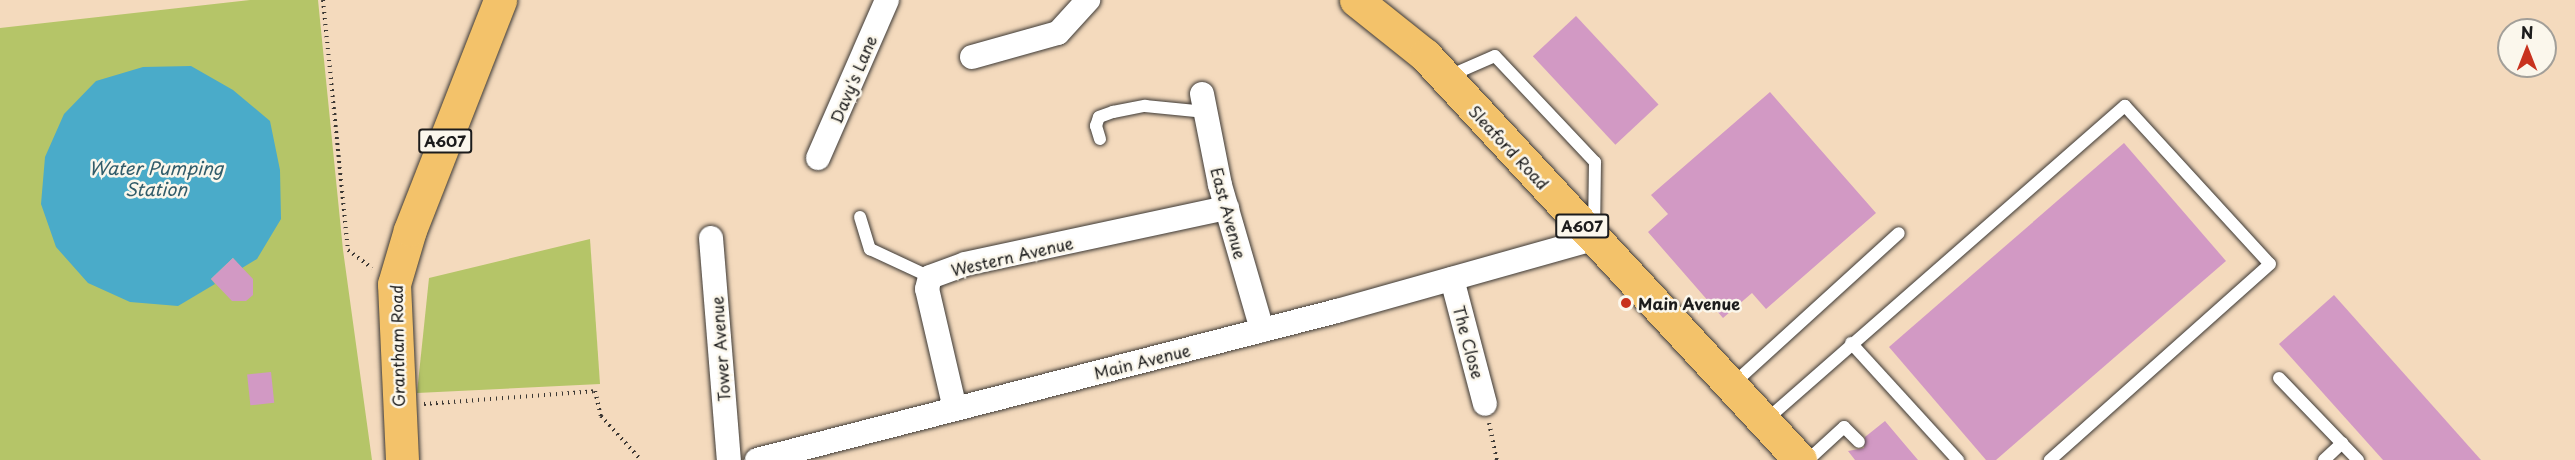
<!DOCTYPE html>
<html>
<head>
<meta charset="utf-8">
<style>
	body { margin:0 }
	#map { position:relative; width:2575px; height:460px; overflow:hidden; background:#f4dabd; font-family:"Playpen Sans",sans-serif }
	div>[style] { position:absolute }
	.green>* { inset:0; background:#b5c568 }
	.water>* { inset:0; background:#4aabc9 }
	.building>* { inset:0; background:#d299c4; transform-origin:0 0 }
	.path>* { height:4px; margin-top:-2px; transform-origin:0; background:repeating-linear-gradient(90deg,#3c3834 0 1.5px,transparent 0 6px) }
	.roads { filter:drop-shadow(0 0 2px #3c3834) drop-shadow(0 0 2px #3c3834) }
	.lane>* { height:12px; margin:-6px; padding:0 6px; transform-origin:6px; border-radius:6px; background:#fff }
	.street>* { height:24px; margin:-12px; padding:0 12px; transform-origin:12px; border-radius:12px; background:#fff }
	.primary>* { height:33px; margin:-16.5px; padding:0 16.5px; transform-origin:16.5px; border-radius:16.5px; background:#f3c26a }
	.dots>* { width:16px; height:16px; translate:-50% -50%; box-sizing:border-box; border:3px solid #fbf7ec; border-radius:50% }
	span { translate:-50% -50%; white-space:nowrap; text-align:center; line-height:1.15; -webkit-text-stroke:5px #fbf7ec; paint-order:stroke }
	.shield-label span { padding:2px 4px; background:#fbf7ec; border:2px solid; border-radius:4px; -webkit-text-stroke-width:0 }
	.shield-label { font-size:15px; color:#1c1c1c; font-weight:700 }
	.street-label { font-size:16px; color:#1c1c1c }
	.poi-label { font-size:16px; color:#1c1c1c; font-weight:700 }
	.left { translate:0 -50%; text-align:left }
	.water-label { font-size:18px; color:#315c6a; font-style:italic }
	.north { position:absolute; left:2497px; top:18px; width:60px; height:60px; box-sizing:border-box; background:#fbf7ec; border:2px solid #a29f99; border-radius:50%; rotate:0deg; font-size:16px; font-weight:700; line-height:24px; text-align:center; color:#1c1c1c }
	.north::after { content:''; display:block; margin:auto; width:21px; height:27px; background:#c8321e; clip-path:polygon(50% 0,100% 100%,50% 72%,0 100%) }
</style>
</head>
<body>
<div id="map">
	<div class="green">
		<div style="clip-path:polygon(evenodd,250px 0,318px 0,343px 250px,372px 460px,0 460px,0 28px,250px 0,280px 170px,233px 258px,211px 279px,280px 170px)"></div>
		<div style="clip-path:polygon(590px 239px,600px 384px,417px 393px,429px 278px)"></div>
	</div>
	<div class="water">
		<div style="clip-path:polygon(191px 66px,233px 90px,270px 121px,280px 170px,281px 219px,257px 259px,242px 268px,233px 258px,211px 279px,215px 284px,178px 306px,130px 302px,88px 283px,56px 247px,41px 204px,45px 157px,64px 114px,96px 81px,143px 67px)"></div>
	</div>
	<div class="building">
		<div style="left:1576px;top:16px;width:121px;height:59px;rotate:47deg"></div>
		<div style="clip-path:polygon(1770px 92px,1876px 213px,1766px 309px,1752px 293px,1723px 318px,1648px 232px,1668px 214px,1651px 195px)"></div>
		<div style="clip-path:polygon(2124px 143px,2226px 261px,1996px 460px,1986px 460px,1889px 347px)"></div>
		<div style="clip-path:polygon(233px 258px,253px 279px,253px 295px,246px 301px,232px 301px,211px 279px)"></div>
		<div style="clip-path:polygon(2334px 295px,2481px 460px,2383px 460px,2279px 344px)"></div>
		<div style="left:271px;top:372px;width:31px;height:24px;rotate:84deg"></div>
		<div style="clip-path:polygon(1885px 421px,1901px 440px,1918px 460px,1855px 460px,1848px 451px,1864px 448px,1865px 437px)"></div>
	</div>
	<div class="path">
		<div style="left:323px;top:0;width:251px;rotate:84.3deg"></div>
		<div style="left:348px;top:250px;width:30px;rotate:37deg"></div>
		<div style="left:424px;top:404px;width:171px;rotate:-4.3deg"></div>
		<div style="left:595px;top:391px;width:26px;rotate:77deg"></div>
		<div style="left:601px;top:416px;width:59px;rotate:47.7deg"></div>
		<div style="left:1489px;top:423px;width:38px;rotate:78deg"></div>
	</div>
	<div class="roads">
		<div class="lane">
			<div style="left:1449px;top:76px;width:50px;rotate:-23.5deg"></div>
			<div style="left:1495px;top:56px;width:146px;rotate:46.7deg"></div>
			<div style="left:1595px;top:162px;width:68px;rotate:90.8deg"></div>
			<div style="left:1100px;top:139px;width:14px;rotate:-107deg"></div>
			<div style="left:1096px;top:126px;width:9px;rotate:-72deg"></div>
			<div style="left:1099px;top:117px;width:15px;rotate:-20deg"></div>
			<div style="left:1113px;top:112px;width:33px;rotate:-11deg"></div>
			<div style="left:1145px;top:106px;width:61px;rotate:5.6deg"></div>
			<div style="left:860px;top:217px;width:34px;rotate:73deg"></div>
			<div style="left:870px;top:249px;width:66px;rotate:25deg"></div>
			<div style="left:1851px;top:343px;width:159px;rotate:47.6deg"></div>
			<div style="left:2279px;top:378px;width:114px;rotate:46.1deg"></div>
			<div style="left:1733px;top:384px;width:224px;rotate:-42.3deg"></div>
			<div style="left:1766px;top:420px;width:477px;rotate:-41.2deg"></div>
			<div style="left:2125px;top:106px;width:214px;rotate:47.5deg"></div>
			<div style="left:2270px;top:264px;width:295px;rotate:138.3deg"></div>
			<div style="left:1808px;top:460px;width:49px;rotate:-42.5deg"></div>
			<div style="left:1844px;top:427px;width:21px;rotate:45deg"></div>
			<div style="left:2324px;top:460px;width:25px;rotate:-43deg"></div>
		</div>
		<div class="street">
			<div style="left:972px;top:57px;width:89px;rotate:-15.6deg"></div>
			<div style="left:1058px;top:33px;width:45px;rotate:-47.7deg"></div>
			<div style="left:1202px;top:94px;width:93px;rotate:78.8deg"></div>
			<div style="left:1220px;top:185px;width:151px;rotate:73.8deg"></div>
			<div style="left:818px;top:158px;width:172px;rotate:-66.4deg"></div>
			<div style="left:711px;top:238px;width:223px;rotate:85.4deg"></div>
			<div style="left:1452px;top:279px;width:129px;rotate:75.2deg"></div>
			<div style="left:955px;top:409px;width:123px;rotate:-103.1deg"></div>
			<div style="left:927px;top:289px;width:12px;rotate:-76deg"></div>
			<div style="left:930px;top:277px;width:37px;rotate:-20deg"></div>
			<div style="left:965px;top:264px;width:268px;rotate:-12.1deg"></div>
			<div style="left:757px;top:460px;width:599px;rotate:-14.41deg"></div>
			<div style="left:1337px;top:311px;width:267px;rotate:-15.7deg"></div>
		</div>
		<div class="primary">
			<div style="left:1356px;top:0;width:88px;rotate:38.6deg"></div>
			<div style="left:1425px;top:55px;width:552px;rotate:47.2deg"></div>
			<div style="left:402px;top:460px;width:176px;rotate:-92.6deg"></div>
			<div style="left:394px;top:284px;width:56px;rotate:-73.5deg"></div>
			<div style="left:410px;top:230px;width:247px;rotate:-68.6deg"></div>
		</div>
	</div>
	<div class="dots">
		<div style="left:1626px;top:303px;background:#c8321e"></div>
	</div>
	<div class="shield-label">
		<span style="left:445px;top:141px">A607</span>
		<span style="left:1582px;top:226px">A607</span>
	</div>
	<div class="street-label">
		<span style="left:853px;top:79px;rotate:-67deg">Davy's Lane</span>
		<span style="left:1509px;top:147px;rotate:47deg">Sleaford Road</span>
		<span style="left:1229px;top:213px;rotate:75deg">East Avenue</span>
		<span style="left:1012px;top:256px;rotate:-13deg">Western Avenue</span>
		<span style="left:1469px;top:342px;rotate:75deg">The Close</span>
		<span style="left:397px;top:346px;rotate:-91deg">Grantham Road</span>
		<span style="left:720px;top:349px;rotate:-94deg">Tower Avenue</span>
		<span style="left:1142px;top:361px;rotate:-14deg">Main Avenue</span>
	</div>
	<div class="poi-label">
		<span class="left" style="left:1638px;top:303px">Main Avenue</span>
	</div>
	<div class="water-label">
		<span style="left:156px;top:179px">Water Pumping<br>Station</span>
	</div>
	<div class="north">N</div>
</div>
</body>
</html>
